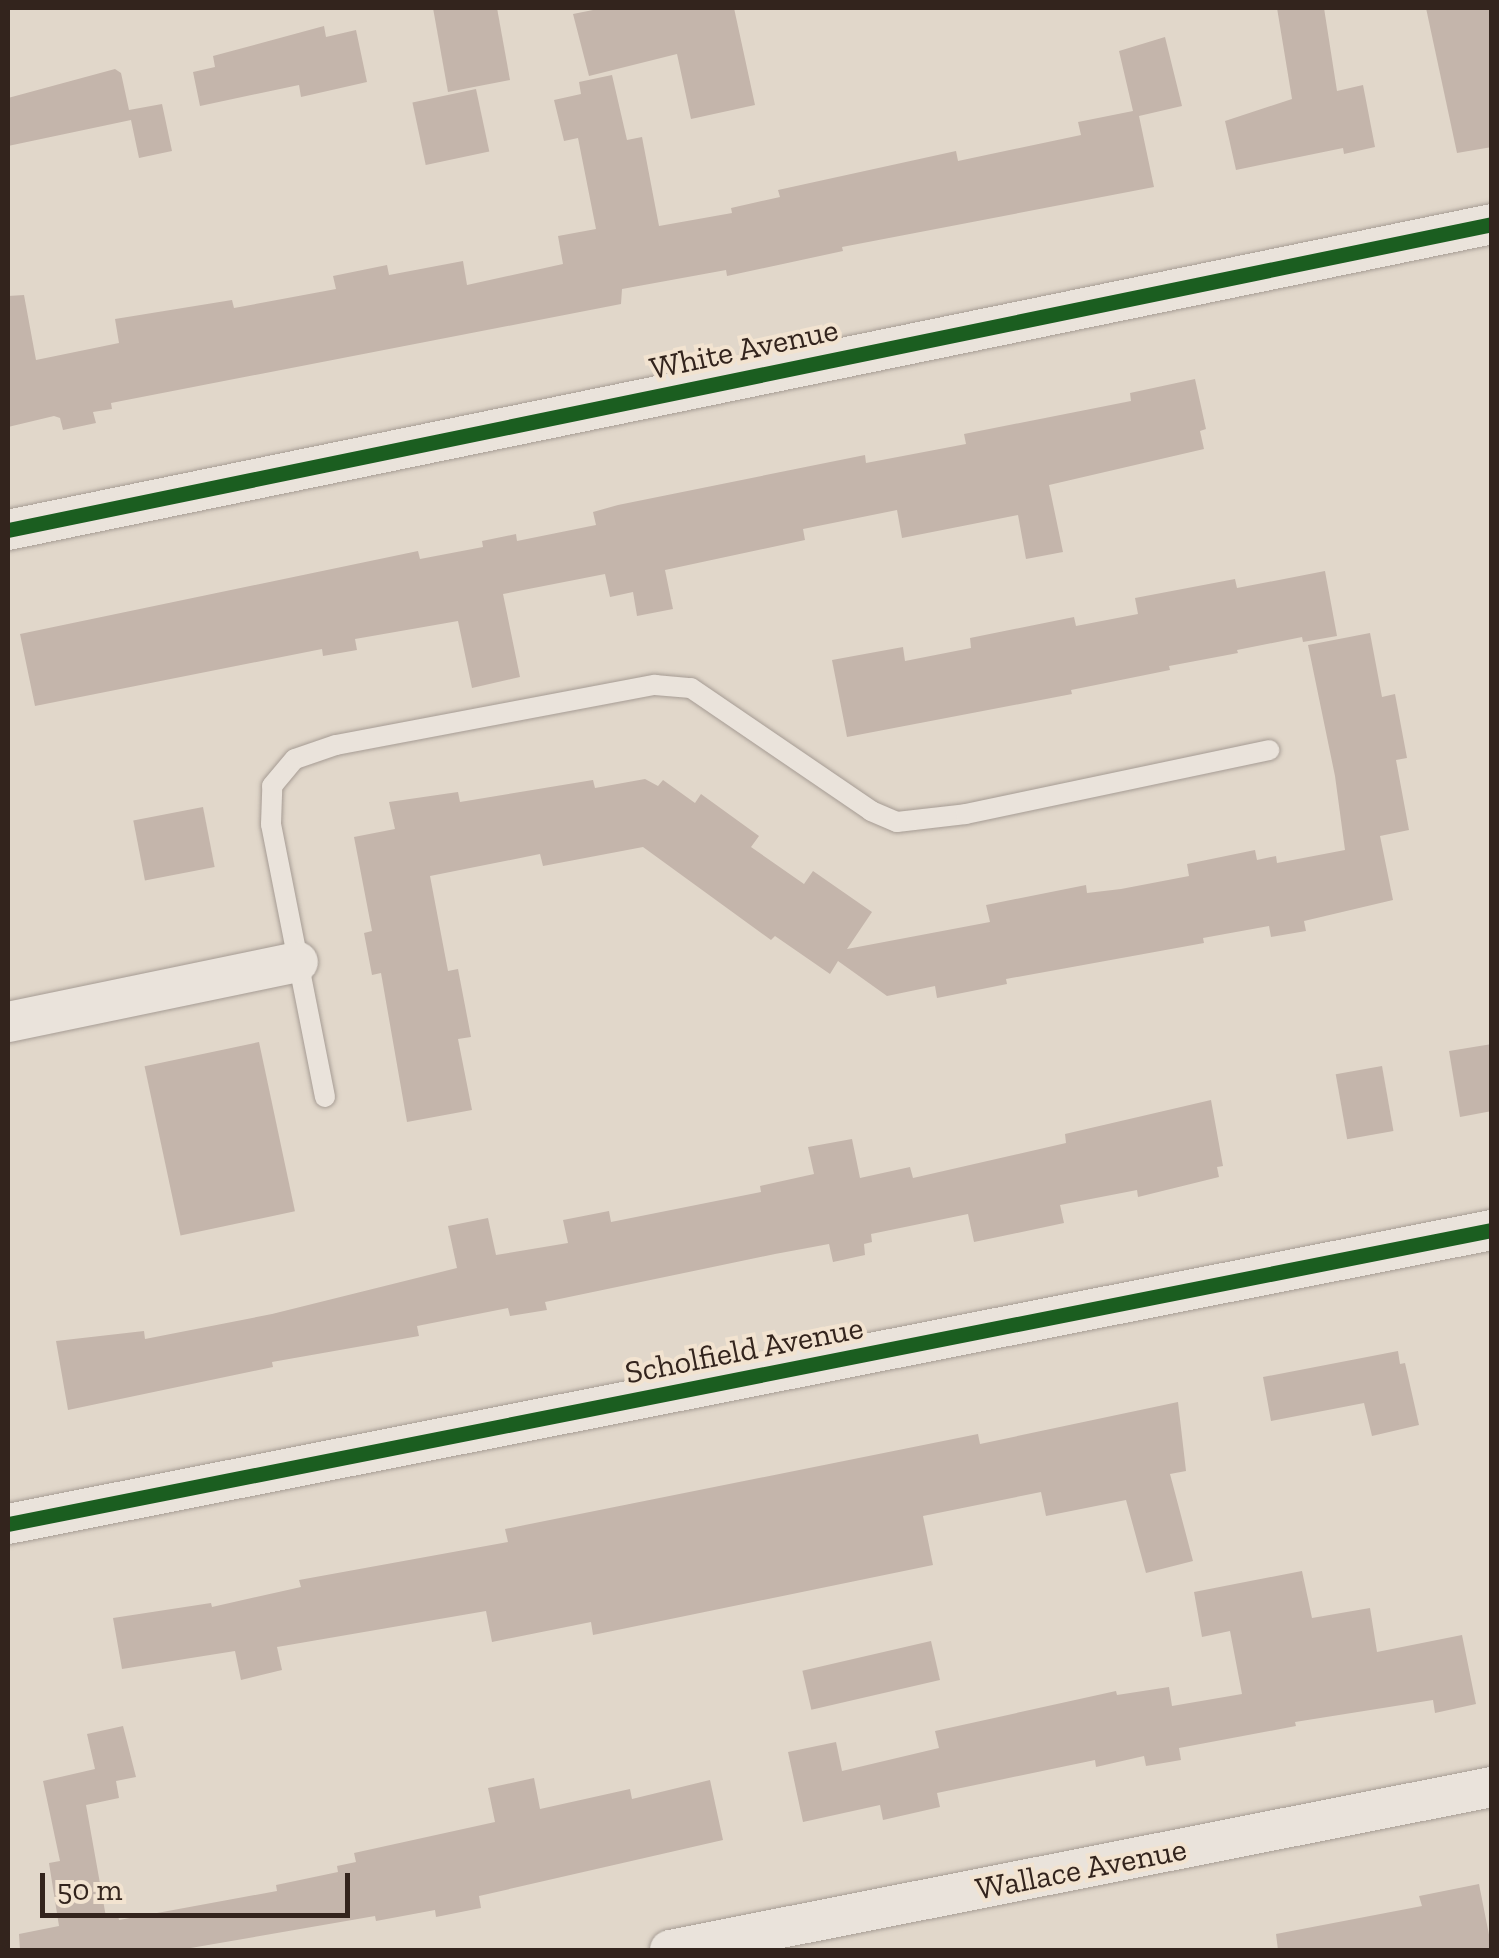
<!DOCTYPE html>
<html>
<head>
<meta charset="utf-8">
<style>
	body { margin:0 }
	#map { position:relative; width:1499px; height:1958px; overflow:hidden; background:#e1d7ca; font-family:"Zilla Slab",serif }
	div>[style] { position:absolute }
	.building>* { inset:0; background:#c4b5ab; transform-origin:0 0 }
	.roads { filter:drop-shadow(0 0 2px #a69c94) drop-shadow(0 0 2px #a69c94) }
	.service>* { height:20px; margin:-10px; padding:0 10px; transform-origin:10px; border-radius:10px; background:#eae3db }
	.minor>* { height:40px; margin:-20px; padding:0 20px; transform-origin:20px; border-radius:20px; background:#eae3db }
	.cycleway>* { height:15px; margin:-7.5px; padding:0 7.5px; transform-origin:7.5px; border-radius:7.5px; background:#1b5e20 }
	span { translate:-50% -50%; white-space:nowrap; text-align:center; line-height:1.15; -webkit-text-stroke:8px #f2e3d0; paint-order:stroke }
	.street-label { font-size:32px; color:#33241d }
	.frame { position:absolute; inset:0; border:10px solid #33241d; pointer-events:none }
	.scale { position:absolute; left:40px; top:1873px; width:310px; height:45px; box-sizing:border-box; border:5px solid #33241d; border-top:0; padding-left:12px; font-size:30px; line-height:35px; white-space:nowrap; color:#33241d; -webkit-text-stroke:8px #f2e3d0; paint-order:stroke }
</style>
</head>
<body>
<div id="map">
	<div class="building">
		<div style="clip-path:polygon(433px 8px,497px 8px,510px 80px,448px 92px)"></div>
		<div style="clip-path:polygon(603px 8px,734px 8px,755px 105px,691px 119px,677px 54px,589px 76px,573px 14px)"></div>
		<div style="clip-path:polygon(1277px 8px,1324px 8px,1337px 91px,1363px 85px,1375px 147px,1344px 154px,1343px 148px,1236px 170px,1225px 121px,1292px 99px)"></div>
		<div style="clip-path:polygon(1426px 8px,1492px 8px,1492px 147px,1457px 153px)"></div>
		<div style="clip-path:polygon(324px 26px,326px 37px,356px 30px,367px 82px,301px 97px,299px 85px,200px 106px,193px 72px,215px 67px,213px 56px)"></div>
		<div style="clip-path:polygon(1165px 37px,1182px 106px,1139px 116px,1154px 187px,842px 247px,843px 251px,727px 276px,726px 270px,622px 289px,621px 304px,111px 403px,112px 409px,93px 412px,96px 423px,63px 430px,60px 418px,54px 416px,8px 427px,8px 296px,24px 295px,36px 360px,119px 343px,115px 319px,232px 300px,234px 308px,336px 289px,333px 276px,387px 265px,389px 275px,463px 261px,467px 285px,563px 264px,558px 236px,596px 229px,578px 138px,564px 141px,554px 100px,581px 94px,579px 82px,612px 75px,627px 140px,642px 137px,659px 226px,732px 213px,731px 208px,780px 197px,778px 190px,956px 151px,958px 161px,1081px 135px,1078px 122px,1133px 111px,1119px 51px)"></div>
		<div style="clip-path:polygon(115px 69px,121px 73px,129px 110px,162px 104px,172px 151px,139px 158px,131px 120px,8px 146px,8px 98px)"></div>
		<div style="left:476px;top:89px;width:64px;height:65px;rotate:78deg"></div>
		<div style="clip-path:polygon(1195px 379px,1206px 429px,1200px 431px,1204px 449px,1049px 485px,1063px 552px,1026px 559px,1018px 515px,902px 538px,897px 510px,803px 529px,805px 540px,665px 570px,673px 609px,637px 616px,633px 592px,610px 597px,605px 574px,503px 594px,520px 677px,472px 688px,458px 621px,355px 639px,357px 650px,323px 656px,322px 649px,35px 706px,20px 634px,418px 551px,420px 559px,483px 547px,482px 541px,516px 534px,517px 541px,596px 525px,593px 512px,618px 505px,865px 455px,866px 463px,966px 444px,964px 434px,1131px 401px,1130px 393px)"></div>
		<div style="clip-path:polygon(1325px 571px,1337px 636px,1303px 642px,1302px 637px,1237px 650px,1238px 653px,1169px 666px,1170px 670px,1071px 690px,1072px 694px,847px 737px,832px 660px,903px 647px,905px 661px,971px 648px,970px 638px,1074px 617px,1076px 626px,1138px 614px,1135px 598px,1235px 579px,1237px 588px)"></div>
		<div style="clip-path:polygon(1370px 633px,1382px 697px,1395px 694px,1407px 758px,1396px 760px,1409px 830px,1380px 836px,1393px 900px,1304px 921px,1306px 931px,1271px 937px,1269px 926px,1203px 938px,1204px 943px,1006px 979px,1007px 984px,937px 998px,935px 986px,887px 996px,838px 961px,830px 974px,775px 936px,771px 940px,643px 847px,543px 866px,540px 854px,430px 876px,448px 971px,458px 969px,471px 1037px,458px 1039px,472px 1110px,407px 1122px,381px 973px,372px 975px,364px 933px,372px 931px,354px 837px,395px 829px,389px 802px,458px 792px,460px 802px,593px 780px,595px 788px,645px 779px,658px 786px,663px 780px,695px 803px,701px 794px,759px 836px,751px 847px,804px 884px,813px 871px,872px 912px,847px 949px,990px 922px,986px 905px,1086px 885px,1087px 893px,1121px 889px,1189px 876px,1187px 864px,1255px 850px,1257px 860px,1276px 856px,1277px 863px,1345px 850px,1335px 776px,1308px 645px)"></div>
		<div style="left:203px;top:807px;width:61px;height:71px;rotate:79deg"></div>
		<div style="left:259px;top:1042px;width:173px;height:117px;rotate:78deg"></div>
		<div style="clip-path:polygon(1492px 1044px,1492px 1111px,1460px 1117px,1449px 1051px)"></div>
		<div style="left:1382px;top:1066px;width:66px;height:47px;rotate:80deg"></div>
		<div style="clip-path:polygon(1211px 1100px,1223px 1166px,1217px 1167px,1219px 1177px,1138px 1197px,1137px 1190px,1060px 1205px,1064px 1223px,974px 1242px,968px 1214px,871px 1234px,872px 1242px,864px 1244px,865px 1255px,833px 1262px,829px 1244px,775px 1254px,545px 1302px,547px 1310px,510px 1316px,508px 1308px,417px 1326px,419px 1336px,272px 1362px,273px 1367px,68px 1410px,56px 1341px,144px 1331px,145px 1339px,272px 1314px,457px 1268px,448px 1226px,488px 1218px,496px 1255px,568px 1243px,563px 1220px,609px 1211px,611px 1222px,761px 1192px,760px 1186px,814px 1174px,808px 1147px,852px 1139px,860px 1178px,910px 1167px,913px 1178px,1066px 1143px,1065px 1134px)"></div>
		<div style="clip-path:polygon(1398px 1351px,1400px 1364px,1405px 1363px,1419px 1425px,1372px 1436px,1364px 1403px,1271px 1421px,1263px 1377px)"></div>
		<div style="clip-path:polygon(1178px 1402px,1186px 1471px,1170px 1474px,1193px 1561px,1146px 1573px,1126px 1500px,1046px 1516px,1041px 1492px,923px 1516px,933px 1565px,593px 1635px,591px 1622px,492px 1642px,486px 1611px,277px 1647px,282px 1670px,241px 1680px,235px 1651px,122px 1669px,113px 1618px,211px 1603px,212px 1607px,301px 1587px,299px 1580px,508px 1542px,505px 1529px,978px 1434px,980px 1444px)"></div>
		<div style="clip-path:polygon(1302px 1571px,1312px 1618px,1370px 1608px,1377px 1652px,1462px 1635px,1476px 1704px,1435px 1713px,1433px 1700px,1295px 1722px,1296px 1726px,1179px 1748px,1181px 1760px,1146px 1766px,1144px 1756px,1096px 1767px,1095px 1760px,937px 1793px,940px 1807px,883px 1820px,880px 1805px,803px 1822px,788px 1752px,836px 1742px,842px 1771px,939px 1748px,935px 1731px,1116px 1691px,1117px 1695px,1169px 1687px,1172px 1706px,1242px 1694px,1230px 1631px,1202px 1637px,1194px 1592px)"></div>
		<div style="left:931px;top:1641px;width:40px;height:132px;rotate:77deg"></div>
		<div style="clip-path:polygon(123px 1726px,136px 1777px,116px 1781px,119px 1798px,86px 1805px,106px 1917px,118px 1915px,119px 1920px,277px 1891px,276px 1885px,338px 1872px,337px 1866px,356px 1862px,354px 1853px,495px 1822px,488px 1788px,534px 1778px,540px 1809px,630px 1789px,632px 1799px,710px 1780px,723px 1840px,479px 1896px,481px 1908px,436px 1917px,435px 1910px,376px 1921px,375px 1916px,179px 1950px,20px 1950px,19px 1934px,59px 1926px,49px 1863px,60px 1861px,43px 1781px,95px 1769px,87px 1734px)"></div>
		<div style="clip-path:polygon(1479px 1884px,1492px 1950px,1278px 1950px,1276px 1934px,1422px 1906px,1419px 1896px)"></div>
	</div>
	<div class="roads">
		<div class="service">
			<div style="left:325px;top:1097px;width:278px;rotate:-101.2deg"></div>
			<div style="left:271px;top:824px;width:38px;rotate:-88deg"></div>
			<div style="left:272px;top:786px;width:35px;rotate:-50deg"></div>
			<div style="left:295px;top:759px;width:43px;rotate:-18.9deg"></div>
			<div style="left:336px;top:745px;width:325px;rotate:-10.7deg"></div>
			<div style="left:655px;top:685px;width:36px;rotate:5deg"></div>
			<div style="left:691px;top:688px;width:218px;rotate:34.3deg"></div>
			<div style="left:871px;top:811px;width:28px;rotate:23deg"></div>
			<div style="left:897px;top:822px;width:69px;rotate:-6.6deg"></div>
			<div style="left:966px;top:814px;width:310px;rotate:-11.9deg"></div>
		</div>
		<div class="minor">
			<div style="left:8px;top:530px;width:1515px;rotate:-11.65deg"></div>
			<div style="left:8px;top:1022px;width:296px;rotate:-11.7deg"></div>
			<div style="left:8px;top:1524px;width:1513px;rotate:-11.21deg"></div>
			<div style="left:670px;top:1950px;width:838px;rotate:-11.22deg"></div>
		</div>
	</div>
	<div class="cycleway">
		<div style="left:8px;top:530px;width:1515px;rotate:-11.65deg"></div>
		<div style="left:8px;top:1524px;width:1513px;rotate:-11.21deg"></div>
	</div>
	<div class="street-label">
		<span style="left:744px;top:349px;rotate:-12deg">White Avenue</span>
		<span style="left:744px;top:1350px;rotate:-11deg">Scholfield Avenue</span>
		<span style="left:1081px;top:1869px;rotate:-11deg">Wallace Avenue</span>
	</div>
	<div class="frame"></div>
	<div class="scale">50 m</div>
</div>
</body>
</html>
